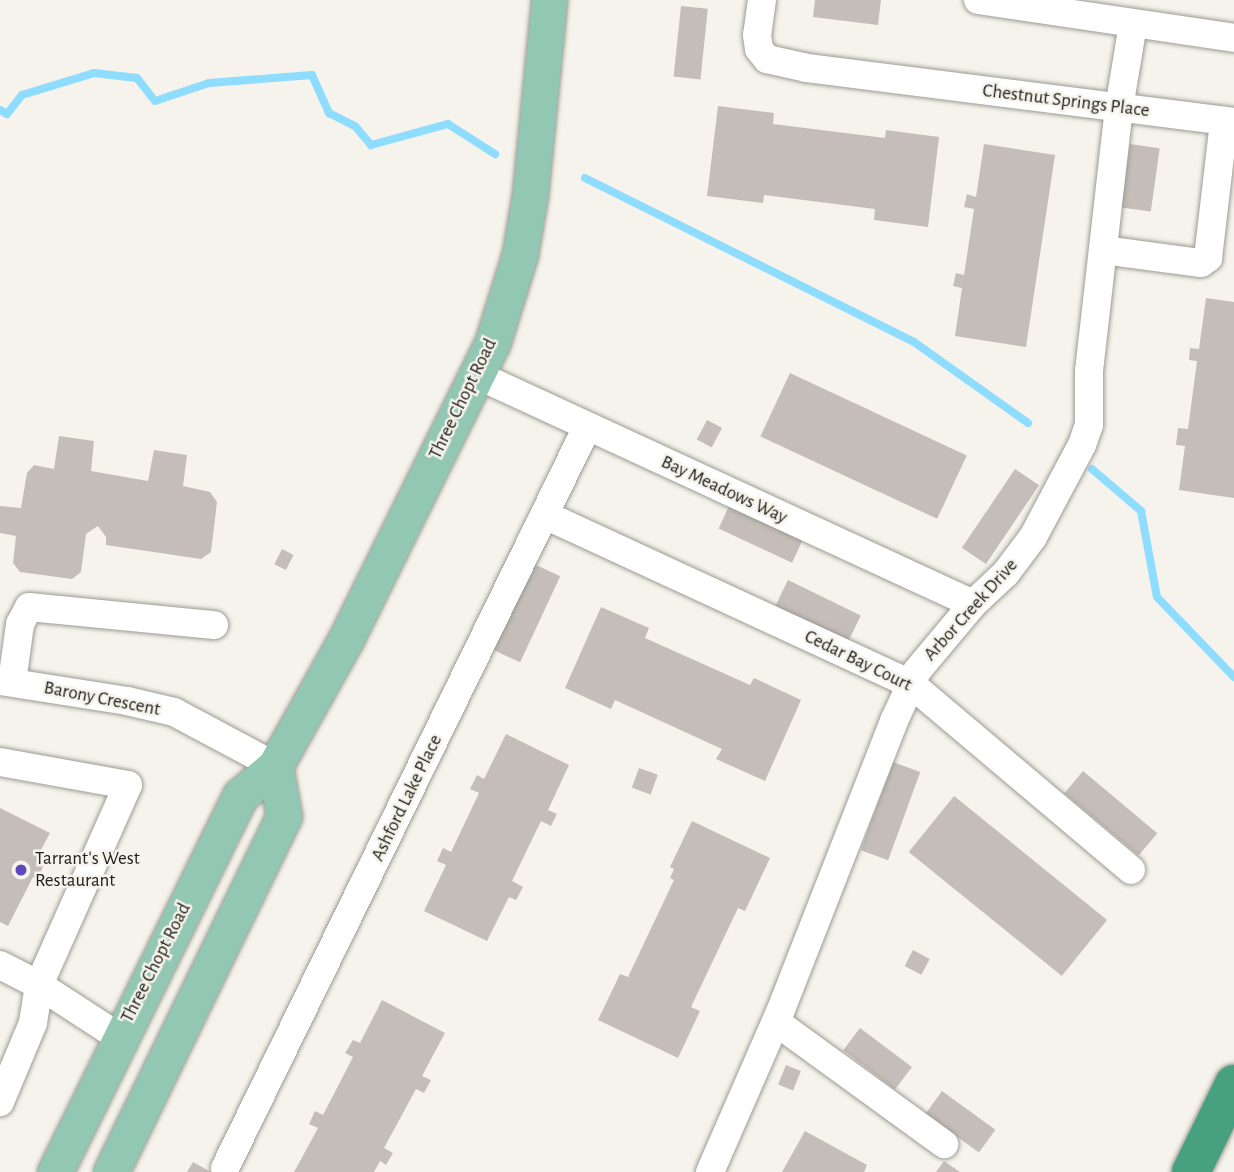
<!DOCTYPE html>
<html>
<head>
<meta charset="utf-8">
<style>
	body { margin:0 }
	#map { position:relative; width:1234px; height:1172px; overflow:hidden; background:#f5f3eb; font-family:"Alegreya Sans",sans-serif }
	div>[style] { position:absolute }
	.stream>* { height:8px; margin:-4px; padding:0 4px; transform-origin:4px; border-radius:4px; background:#8edcfe }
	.building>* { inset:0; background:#c5bdb9; transform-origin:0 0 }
	.roads { filter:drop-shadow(0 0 2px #9c9b93) drop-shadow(0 0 2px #9c9b93) }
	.minor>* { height:28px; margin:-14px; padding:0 14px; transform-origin:14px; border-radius:14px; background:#fff }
	.major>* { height:35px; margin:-17.5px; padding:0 17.5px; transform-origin:17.5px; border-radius:17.5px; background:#91c7b3 }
	.highway>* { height:38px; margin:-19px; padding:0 19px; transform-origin:19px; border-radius:19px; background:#47a181 }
	.dots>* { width:19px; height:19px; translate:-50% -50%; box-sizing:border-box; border:4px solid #f5f3eb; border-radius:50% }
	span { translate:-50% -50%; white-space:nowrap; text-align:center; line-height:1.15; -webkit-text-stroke:5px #f5f3eb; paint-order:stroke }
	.street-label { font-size:19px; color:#21211e }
	.poi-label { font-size:19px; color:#21211e }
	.left { translate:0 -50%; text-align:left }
</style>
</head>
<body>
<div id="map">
	<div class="stream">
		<div style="left:0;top:110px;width:8px;rotate:30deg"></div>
		<div style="left:7px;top:114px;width:24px;rotate:-52deg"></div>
		<div style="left:22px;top:95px;width:75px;rotate:-17deg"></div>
		<div style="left:94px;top:73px;width:43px;rotate:6.6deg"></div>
		<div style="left:137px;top:78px;width:29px;rotate:52deg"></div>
		<div style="left:155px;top:101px;width:57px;rotate:-18.4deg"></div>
		<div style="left:209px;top:83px;width:103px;rotate:-4.4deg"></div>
		<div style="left:312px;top:75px;width:42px;rotate:65.9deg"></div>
		<div style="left:329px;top:113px;width:29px;rotate:27deg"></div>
		<div style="left:355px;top:126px;width:25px;rotate:50deg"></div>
		<div style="left:371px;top:145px;width:80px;rotate:-15.3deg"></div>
		<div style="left:448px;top:124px;width:56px;rotate:32.6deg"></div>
		<div style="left:585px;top:178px;width:368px;rotate:26.5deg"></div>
		<div style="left:914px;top:342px;width:140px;rotate:35.4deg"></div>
		<div style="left:1092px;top:469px;width:65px;rotate:40.6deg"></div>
		<div style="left:1141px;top:511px;width:87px;rotate:79.5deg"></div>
		<div style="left:1157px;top:597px;width:111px;rotate:46.1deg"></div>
	</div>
	<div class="building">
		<div style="clip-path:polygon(815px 0,881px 0,878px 25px,813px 17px)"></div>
		<div style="left:681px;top:6px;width:27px;height:71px;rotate:6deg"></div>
		<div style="clip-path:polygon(718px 106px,774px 113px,773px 124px,885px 138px,886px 130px,939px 137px,928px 227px,874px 220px,875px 209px,764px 195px,763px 203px,707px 196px)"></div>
		<div style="clip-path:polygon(984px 144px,1055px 155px,1026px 347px,955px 336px,962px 288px,953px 286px,956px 273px,964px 275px,974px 209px,964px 207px,967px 194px,976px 197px)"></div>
		<div style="left:1130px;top:144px;width:30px;height:64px;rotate:8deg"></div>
		<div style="clip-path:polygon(1206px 298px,1234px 302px,1234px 498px,1179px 490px,1185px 446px,1176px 445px,1178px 428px,1188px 429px,1197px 361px,1189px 360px,1190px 348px,1199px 349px)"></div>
		<div style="left:790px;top:373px;width:195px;height:70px;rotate:25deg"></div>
		<div style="left:707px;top:420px;width:17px;height:22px;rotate:28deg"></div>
		<div style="clip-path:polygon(59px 436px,94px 441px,91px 471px,148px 481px,154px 450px,187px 455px,183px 486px,210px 492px,217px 502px,211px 552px,201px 559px,106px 545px,106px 537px,98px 526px,86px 534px,81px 572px,72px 579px,20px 572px,13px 563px,16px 536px,0 533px,0 506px,21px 508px,27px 473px,34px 465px,54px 469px)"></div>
		<div style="left:1015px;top:469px;width:29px;height:95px;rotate:34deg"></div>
		<div style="left:730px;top:504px;width:81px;height:27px;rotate:25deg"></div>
		<div style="left:282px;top:549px;width:13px;height:17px;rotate:27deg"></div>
		<div style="left:534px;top:564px;width:29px;height:95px;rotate:25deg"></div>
		<div style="left:788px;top:580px;width:81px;height:30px;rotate:26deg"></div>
		<div style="clip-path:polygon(601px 607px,649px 628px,645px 638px,750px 685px,754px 678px,801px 700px,765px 781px,716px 759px,722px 749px,615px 700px,611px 709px,565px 688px)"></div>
		<div style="clip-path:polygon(506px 734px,569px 765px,548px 810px,557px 814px,551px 826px,541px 821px,512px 881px,523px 887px,516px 900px,509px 897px,487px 941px,424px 911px,446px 865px,437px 861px,443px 848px,451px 852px,479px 793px,470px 789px,477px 775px,484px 779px)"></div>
		<div style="left:893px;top:762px;width:29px;height:94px;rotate:20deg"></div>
		<div style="left:639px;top:768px;width:20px;height:21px;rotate:20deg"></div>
		<div style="left:1083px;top:771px;width:97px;height:29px;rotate:40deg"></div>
		<div style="left:954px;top:796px;width:197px;height:72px;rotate:39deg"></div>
		<div style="clip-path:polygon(0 808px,50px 833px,41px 850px,45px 851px,40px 861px,45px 863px,37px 879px,33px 877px,8px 926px,0 922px)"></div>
		<div style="clip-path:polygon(692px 821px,770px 858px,745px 911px,738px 908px,691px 1007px,700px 1011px,678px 1058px,598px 1020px,620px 974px,628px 977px,674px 880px,670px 878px,674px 869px,670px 867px)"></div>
		<div style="left:913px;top:950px;width:19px;height:18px;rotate:28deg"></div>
		<div style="clip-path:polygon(382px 1000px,445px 1033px,422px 1076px,431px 1080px,424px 1093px,416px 1089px,384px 1148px,393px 1153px,386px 1165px,380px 1161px,374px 1172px,294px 1172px,318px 1128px,309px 1124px,315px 1111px,323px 1115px,353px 1057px,345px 1053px,353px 1040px,360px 1043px)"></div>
		<div style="left:860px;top:1028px;width:65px;height:28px;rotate:37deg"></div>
		<div style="left:786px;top:1065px;width:16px;height:21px;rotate:22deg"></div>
		<div style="left:942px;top:1091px;width:66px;height:28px;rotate:36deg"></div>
		<div style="clip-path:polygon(805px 1131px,867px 1165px,864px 1172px,782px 1172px)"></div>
		<div style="clip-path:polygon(944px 1161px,960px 1172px,936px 1172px)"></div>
		<div style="clip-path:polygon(193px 1162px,211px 1172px,187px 1172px)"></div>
	</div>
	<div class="roads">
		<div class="minor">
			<div style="left:762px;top:0;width:35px;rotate:98deg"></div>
			<div style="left:757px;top:35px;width:14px;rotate:82deg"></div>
			<div style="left:759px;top:49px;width:13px;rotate:51deg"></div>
			<div style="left:767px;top:59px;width:41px;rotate:12.7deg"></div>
			<div style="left:807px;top:68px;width:430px;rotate:7.2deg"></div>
			<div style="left:978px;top:0;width:259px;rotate:8.4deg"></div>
			<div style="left:1103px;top:250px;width:99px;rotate:7.6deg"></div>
			<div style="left:1201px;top:263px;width:9px;rotate:-36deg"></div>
			<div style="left:1208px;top:258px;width:138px;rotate:-83.3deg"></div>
			<div style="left:477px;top:375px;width:546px;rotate:24.78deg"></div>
			<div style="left:545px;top:515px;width:403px;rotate:24.8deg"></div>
			<div style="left:911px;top:684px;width:288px;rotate:40.2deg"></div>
			<div style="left:0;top:681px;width:129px;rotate:8.9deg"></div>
			<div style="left:127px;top:701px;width:48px;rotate:13.2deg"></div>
			<div style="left:174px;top:712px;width:115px;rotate:28.1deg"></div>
			<div style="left:12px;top:682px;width:59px;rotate:-82.1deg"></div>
			<div style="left:20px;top:624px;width:19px;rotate:-62deg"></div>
			<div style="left:29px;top:607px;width:186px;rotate:5.6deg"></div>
			<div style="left:0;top:762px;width:130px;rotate:10.2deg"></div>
			<div style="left:128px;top:785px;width:219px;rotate:114deg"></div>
			<div style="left:39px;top:985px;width:95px;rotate:33deg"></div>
			<div style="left:0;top:965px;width:44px;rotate:27.1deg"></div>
			<div style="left:39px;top:985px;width:38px;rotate:99deg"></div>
			<div style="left:33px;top:1023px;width:86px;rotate:112.7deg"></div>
			<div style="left:776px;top:1022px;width:208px;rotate:36deg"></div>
			<div style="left:225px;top:1168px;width:825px;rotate:-63.96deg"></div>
			<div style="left:710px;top:1172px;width:175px;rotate:-66.4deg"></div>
			<div style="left:780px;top:1012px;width:313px;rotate:-68.6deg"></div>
			<div style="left:894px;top:721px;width:55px;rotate:-65.3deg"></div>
			<div style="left:917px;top:671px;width:87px;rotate:-50.1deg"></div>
			<div style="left:973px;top:604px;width:45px;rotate:-43.2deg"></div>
			<div style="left:1006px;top:573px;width:45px;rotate:-53.1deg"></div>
			<div style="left:1033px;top:537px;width:104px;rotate:-62deg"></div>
			<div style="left:1082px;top:445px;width:21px;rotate:-71deg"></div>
			<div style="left:1089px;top:425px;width:54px;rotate:-90deg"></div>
			<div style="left:1089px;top:371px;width:265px;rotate:-83.5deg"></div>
			<div style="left:1119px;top:108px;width:85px;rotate:-80.5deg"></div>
		</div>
		<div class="major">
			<div style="left:55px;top:1172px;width:419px;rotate:-63.8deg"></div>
			<div style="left:240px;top:796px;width:46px;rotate:-40.6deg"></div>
			<div style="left:275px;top:766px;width:143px;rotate:-60.8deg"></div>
			<div style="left:345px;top:641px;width:331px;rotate:-63.7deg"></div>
			<div style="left:492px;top:344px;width:94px;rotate:-72.7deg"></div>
			<div style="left:520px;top:254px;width:60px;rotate:-80.4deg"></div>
			<div style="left:530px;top:195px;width:196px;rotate:-84.4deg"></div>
			<div style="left:111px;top:1172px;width:396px;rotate:-64.1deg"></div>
			<div style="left:284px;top:816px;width:51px;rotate:-100.2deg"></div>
		</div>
		<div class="highway">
			<div style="left:1191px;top:1172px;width:98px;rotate:-64deg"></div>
		</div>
	</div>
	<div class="dots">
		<div style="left:21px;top:870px;background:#5f47c0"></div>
	</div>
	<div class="street-label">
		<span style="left:1066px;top:101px;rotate:7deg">Chestnut Springs Place</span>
		<span style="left:463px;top:399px;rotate:-64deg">Three Chopt Road</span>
		<span style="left:724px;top:490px;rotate:25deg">Bay Meadows Way</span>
		<span style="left:971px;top:610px;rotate:-48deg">Arbor Creek Drive</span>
		<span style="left:858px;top:661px;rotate:26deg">Cedar Bay Court</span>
		<span style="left:102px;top:699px;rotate:11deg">Barony Crescent</span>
		<span style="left:407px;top:798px;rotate:-64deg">Ashford Lake Place</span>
		<span style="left:156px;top:963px;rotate:-63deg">Three Chopt Road</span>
	</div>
	<div class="poi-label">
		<span class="left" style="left:35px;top:870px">Tarrant's West<br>Restaurant</span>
	</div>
</div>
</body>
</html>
